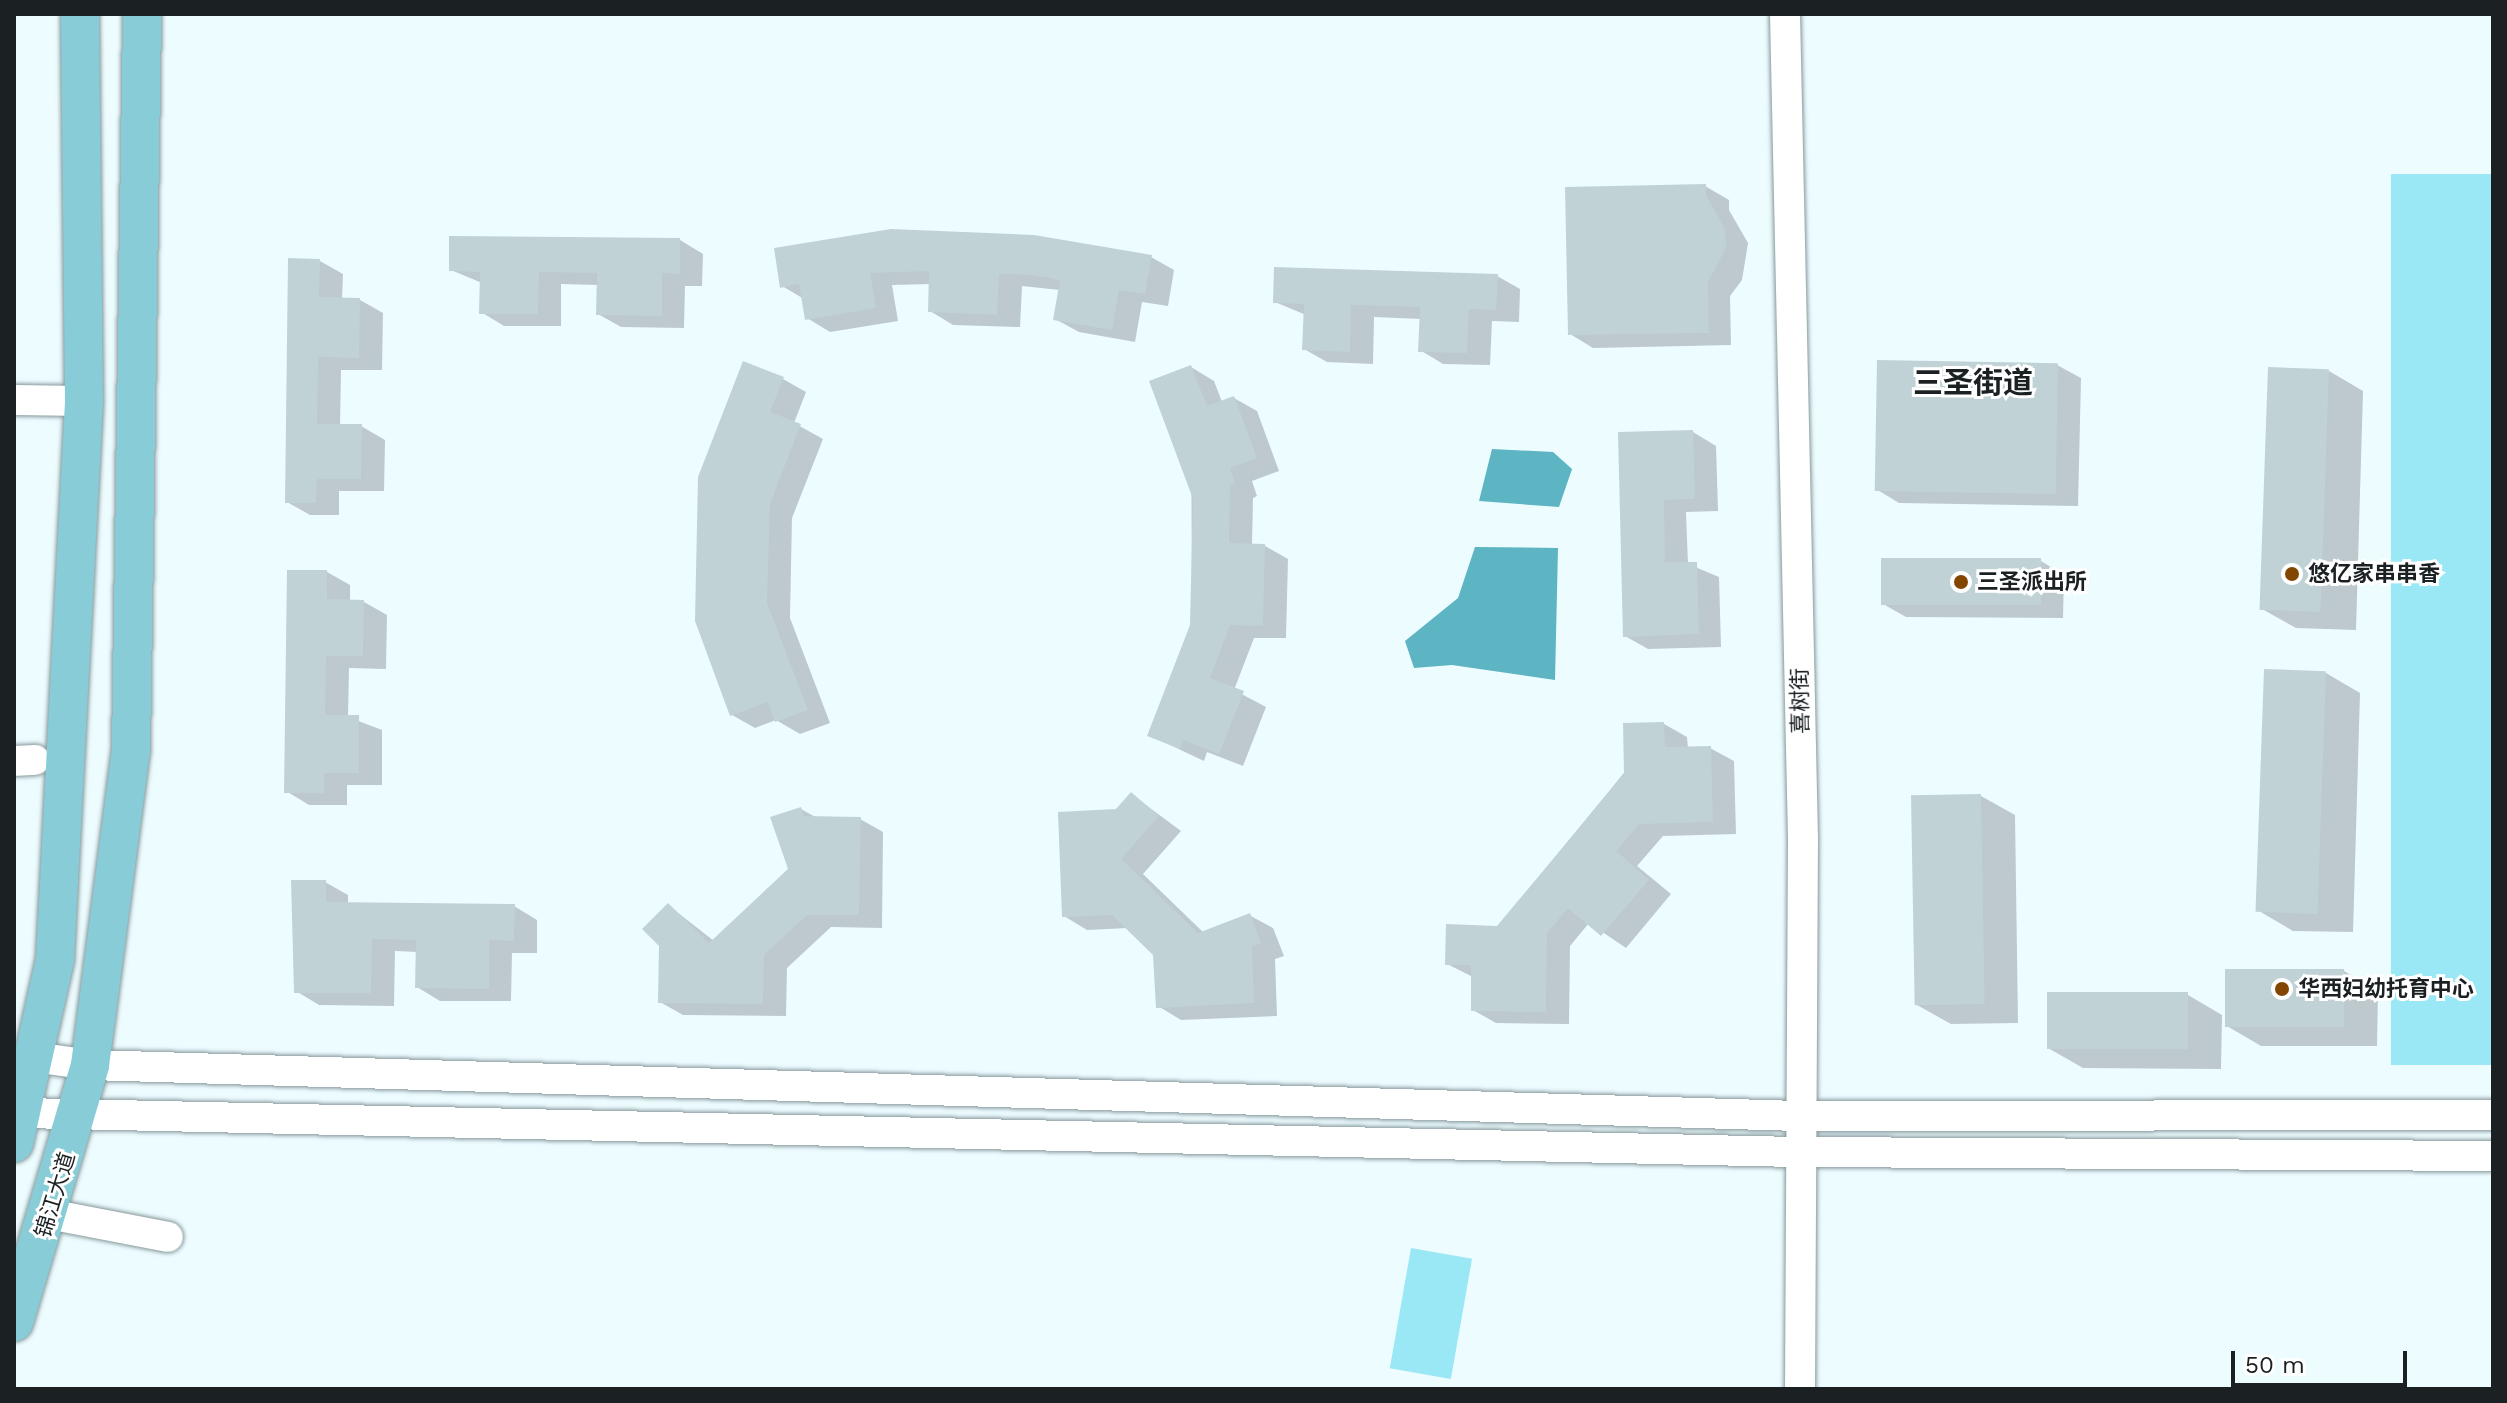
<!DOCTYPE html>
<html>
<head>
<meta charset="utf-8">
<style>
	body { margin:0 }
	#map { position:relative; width:2507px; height:1403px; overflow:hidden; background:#edfcff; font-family:"Work Sans","Noto Sans SC",sans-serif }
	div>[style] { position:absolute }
	.green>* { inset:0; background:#9ae7f6; transform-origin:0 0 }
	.water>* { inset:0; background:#5db4c3 }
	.shadow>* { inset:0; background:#0003 }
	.building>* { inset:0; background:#c0d2d5; transform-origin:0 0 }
	.roads { filter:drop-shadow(0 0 2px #87999c) drop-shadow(0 0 2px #87999c) }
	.minor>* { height:30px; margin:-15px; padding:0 15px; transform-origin:15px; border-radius:15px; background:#fff }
	.major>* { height:38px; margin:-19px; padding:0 19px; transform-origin:19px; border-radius:19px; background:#88ccd7 }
	.dots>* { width:22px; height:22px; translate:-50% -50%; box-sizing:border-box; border:4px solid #fff; border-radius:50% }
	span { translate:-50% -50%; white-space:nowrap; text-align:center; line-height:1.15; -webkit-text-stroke:6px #fff; paint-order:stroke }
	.poi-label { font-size:22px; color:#1b2123; font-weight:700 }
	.left { translate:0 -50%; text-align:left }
	.street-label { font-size:22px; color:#1b2123 }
	.district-label { font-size:30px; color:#1b2123; font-weight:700 }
	.frame { position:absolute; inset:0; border:16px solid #1b2123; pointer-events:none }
	.scale { position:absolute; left:2231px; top:1351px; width:176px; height:36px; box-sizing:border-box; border:4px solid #1b2123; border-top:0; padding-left:10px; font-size:24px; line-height:28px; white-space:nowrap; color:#1b2123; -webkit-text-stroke:6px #fff; paint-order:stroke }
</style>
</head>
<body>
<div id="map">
	<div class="green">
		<div style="left:2493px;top:174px;width:891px;height:102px;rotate:90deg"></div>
		<div style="left:1411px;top:1248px;width:62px;height:122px;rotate:10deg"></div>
	</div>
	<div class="water">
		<div style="clip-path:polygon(1492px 449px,1553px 452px,1572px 469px,1559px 507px,1479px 501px)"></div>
		<div style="clip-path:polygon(1475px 547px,1558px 548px,1555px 680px,1452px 665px,1414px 668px,1405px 641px,1458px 598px)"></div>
	</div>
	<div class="shadow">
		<div style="clip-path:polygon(1705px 186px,1729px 200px,1729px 210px,1748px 243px,1742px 280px,1730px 296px,1731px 345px,1593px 348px,1570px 334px)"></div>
		<div style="clip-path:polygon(680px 240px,703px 254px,702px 286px,685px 286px,684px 328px,621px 327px,598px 314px,599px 285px,561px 284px,561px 326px,504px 326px,481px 312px,482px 283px,451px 270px)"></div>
		<div style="clip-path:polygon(776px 250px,1151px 257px,1174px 270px,1168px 306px,1142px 302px,1135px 342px,1079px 332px,1055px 319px,1060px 290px,1022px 286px,1020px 327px,953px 325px,930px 311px,931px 284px,892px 285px,898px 321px,830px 332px,807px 318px,804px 299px,782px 286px)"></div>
		<div style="clip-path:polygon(320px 261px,343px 274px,342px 300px,360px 300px,383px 313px,382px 370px,341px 370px,340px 426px,361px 426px,385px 440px,384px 491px,339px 491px,339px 515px,310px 515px,287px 502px)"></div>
		<div style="clip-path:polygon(1497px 276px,1520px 289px,1519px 322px,1492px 321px,1490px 365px,1443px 364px,1420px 350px,1421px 319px,1374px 317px,1373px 364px,1327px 362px,1304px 349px,1306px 315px,1275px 302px)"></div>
		<div style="clip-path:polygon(2057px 365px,2081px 378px,2078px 506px,1899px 503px,1876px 489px)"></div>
		<div style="clip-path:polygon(1191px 367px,1214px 381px,1222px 402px,1234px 398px,1257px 411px,1279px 471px,1252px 481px,1257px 496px,1253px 498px,1252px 545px,1265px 546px,1288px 559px,1286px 638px,1254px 638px,1234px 690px,1266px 707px,1243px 766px,1207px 752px,1204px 761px,1149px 735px,1192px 625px)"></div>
		<div style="clip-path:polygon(2329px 371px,2363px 391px,2356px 630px,2296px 628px,2262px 609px)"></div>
		<div style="clip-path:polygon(783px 379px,806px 392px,794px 423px,823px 439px,792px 518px,790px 618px,830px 723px,800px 734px,776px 720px,755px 728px,732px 715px,700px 477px)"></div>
		<div style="clip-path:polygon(1693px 432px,1716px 446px,1718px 511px,1686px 512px,1688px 564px,1719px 577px,1721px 647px,1648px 649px,1625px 636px,1620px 434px)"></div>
		<div style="clip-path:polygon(2041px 561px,2064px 575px,2063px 618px,1906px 617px,1883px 604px)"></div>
		<div style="clip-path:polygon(327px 572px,350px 585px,350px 602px,364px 602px,387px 615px,386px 669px,349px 668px,348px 717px,382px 730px,382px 785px,347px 785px,347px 805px,309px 805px,286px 791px)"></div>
		<div style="clip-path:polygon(2326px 673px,2360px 693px,2353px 932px,2293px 931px,2259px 911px)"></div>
		<div style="clip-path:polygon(1664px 724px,1687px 737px,1688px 749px,1710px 748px,1734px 761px,1736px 834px,1663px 836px,1637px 866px,1671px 894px,1626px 948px,1589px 923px,1570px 946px,1569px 1024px,1496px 1023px,1473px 1010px,1473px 977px,1447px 964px,1497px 928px)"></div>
		<div style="clip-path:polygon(1131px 794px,1181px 831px,1143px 874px,1204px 933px,1249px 915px,1273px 928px,1284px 956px,1275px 959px,1277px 1016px,1181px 1020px,1158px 1006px,1155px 954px,1128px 928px,1087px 930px,1064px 916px,1117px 811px)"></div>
		<div style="clip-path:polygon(1981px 796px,2015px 815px,2018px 1023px,1951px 1024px,1917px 1005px)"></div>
		<div style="clip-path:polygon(801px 809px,817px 818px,860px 819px,883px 832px,882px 928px,831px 927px,787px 968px,786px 1016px,683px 1015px,660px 1002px,668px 905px,714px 941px,790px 870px)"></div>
		<div style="clip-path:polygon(325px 882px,348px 895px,348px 904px,514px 906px,537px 920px,537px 953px,512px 953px,511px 1001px,440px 1001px,417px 987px,418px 952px,395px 951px,394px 1006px,319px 1005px,296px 991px)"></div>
		<div style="clip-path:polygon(2344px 971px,2378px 991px,2377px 1046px,2261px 1046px,2227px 1026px)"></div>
		<div style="clip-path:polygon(2188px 995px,2222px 1015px,2221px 1069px,2083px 1068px,2048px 1048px)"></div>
	</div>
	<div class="building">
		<div style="clip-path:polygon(1706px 184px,1706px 195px,1725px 229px,1726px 248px,1708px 282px,1709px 333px,1568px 335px,1565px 187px)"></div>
		<div style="clip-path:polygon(891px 229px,1034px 235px,1152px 255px,1145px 294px,1119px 290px,1112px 330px,1053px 320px,1060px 280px,1032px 275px,999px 274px,997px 315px,928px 312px,929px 271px,870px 273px,876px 308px,805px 320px,799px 284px,780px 288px,774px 248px)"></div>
		<div style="clip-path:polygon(449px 236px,680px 238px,680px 274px,662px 273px,662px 316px,596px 315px,597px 273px,539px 272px,538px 314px,479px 314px,480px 272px,449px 271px)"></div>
		<div style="clip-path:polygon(288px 258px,320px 259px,319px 297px,360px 298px,359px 358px,318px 357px,317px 424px,362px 424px,361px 479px,317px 479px,316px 503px,285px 503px)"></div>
		<div style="clip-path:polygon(1274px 267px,1498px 274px,1496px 310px,1469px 309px,1467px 353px,1418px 352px,1420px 307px,1351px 305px,1350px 352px,1302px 350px,1304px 304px,1273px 303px)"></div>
		<div style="left:1877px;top:360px;width:181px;height:131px;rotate:1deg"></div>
		<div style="clip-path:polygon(743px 361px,784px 377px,770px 412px,801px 424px,770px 504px,767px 603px,808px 710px,775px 722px,768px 702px,730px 716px,695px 621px,698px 477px)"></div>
		<div style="clip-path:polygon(1191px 365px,1207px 406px,1234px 396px,1257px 458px,1230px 468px,1235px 483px,1230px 485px,1229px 543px,1265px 544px,1263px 626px,1230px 625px,1210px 678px,1244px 691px,1219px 754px,1183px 740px,1180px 749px,1147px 736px,1190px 625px,1193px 499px,1149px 381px)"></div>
		<div style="left:2268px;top:367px;width:61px;height:243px;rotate:2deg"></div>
		<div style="clip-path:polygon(1693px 430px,1695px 499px,1664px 500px,1665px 562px,1697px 562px,1699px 634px,1623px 637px,1618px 432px)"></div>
		<div style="left:1881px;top:558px;width:160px;height:47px"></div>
		<div style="clip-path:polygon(287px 570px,327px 570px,327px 599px,364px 600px,363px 656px,326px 656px,325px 715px,359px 715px,359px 773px,324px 773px,324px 793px,284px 793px)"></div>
		<div style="left:2264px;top:669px;width:62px;height:243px;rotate:2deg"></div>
		<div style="clip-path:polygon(1664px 722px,1665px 747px,1711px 746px,1713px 822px,1639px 824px,1616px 851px,1649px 880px,1601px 936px,1568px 908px,1547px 933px,1546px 1012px,1471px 1011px,1471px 965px,1445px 965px,1446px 924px,1497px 926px,1624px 774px,1623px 723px)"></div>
		<div style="clip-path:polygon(1131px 792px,1159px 816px,1121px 859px,1198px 933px,1250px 913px,1261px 943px,1252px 947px,1254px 1003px,1156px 1008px,1153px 955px,1112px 915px,1062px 917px,1058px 812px,1116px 809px)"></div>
		<div style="left:1981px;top:794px;width:210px;height:70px;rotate:89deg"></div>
		<div style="clip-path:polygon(801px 807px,804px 816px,861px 817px,859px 915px,807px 915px,764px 955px,763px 1004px,658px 1003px,659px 946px,642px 929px,668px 903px,709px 943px,788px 869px,770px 817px)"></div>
		<div style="clip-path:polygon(291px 880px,326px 880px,326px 902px,515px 904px,514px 941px,489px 940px,489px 989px,415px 988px,416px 940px,372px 939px,371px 993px,294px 993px)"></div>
		<div style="left:2344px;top:969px;width:58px;height:119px;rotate:90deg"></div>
		<div style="left:2047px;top:992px;width:141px;height:57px"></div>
	</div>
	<div class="roads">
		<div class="minor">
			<div style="left:1785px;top:14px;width:824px;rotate:88.75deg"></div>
			<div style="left:1803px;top:838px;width:551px;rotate:90.31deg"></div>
			<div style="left:14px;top:400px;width:70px;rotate:0.8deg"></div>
			<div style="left:14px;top:761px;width:21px;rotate:-3deg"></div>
			<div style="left:34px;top:1057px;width:57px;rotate:8.1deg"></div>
			<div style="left:90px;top:1065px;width:1713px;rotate:1.71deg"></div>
			<div style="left:1802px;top:1116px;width:691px;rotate:-0.08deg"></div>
			<div style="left:23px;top:1113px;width:1780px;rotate:1.26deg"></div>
			<div style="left:1803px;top:1152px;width:690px;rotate:0.33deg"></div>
			<div style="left:49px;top:1214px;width:121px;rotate:10.9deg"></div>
		</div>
		<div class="major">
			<div style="left:14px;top:1143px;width:189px;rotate:-77.4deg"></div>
			<div style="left:55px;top:959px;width:559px;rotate:-87.02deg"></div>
			<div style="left:84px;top:401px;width:387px;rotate:-90.6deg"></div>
			<div style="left:14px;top:1322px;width:268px;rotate:-73.5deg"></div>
			<div style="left:90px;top:1065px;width:317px;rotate:-82.6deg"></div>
			<div style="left:131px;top:751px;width:737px;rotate:-89.14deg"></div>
		</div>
	</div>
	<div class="dots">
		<div style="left:2292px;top:574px;background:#824600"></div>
		<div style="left:1961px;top:582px;background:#824600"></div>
		<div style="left:2282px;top:989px;background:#824600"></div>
	</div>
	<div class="poi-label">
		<span class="left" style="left:2308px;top:574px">悠亿家串串香</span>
		<span class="left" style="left:1977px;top:582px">三圣派出所</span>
		<span class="left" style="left:2298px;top:989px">华西妇幼托育中心</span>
	</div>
	<div class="street-label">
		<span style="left:1800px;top:701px;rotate:-91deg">喜树街</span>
		<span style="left:55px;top:1195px;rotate:-73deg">锦江大道</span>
	</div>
	<div class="district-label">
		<span style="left:1973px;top:383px">三圣街道</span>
	</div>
	<div class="frame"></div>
	<div class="scale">50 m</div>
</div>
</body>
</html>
